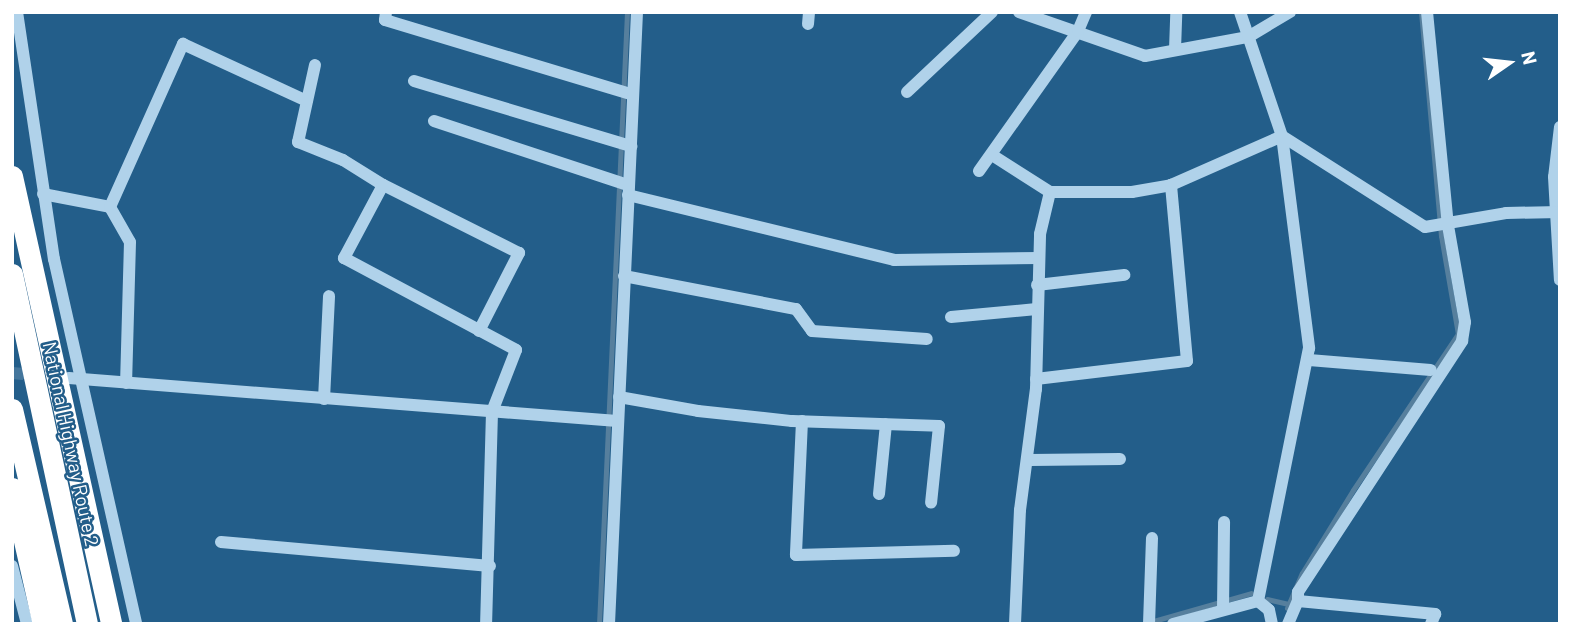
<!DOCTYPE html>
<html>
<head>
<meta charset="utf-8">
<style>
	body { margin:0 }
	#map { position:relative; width:1572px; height:636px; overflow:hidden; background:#235e8a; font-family:Barlow,sans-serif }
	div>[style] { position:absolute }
	.stream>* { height:5px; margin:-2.5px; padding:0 2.5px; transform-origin:2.5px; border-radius:2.5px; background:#567f9d }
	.minor-tunnel>* { height:12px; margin-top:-6px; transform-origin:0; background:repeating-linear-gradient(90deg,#44769c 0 12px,transparent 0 18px) }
	.minor>* { height:12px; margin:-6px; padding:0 6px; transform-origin:6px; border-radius:6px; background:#b0d2ea }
	.highway>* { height:21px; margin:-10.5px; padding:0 10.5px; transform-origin:10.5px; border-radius:10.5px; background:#fff }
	span { translate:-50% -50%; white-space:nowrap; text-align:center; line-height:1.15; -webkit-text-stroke:5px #235e8a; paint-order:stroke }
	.street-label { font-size:19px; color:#fff }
	.frame { position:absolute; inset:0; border:14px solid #fff; pointer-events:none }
	.north { position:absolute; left:1474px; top:28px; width:70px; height:70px; -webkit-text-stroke:5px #235e8a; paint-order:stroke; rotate:76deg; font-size:19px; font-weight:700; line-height:28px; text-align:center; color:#fff }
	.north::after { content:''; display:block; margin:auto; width:24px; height:32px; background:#fff; clip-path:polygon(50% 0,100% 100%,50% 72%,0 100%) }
</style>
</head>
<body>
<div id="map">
	<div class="stream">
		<div style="left:1267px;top:599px;width:22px;rotate:13deg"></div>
		<div style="left:1287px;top:608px;width:38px;rotate:-67deg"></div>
		<div style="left:1302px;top:573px;width:97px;rotate:-58.4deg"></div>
		<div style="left:1353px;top:490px;width:188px;rotate:-56.1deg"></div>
		<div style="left:1458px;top:334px;width:99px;rotate:-99.8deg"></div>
		<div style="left:1441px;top:236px;width:225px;rotate:-95.1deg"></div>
		<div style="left:1150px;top:622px;width:105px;rotate:-16deg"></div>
		<div style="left:599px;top:624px;width:613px;rotate:-87.38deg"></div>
	</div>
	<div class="minor-tunnel">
		<div style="left:12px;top:373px;width:25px;rotate:5deg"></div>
	</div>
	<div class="minor">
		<div style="left:17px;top:12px;width:250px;rotate:81.5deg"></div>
		<div style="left:54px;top:259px;width:374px;rotate:77.3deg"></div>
		<div style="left:386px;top:12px;width:8px;rotate:97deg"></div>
		<div style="left:385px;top:20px;width:259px;rotate:16.8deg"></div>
		<div style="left:1019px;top:12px;width:133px;rotate:19.2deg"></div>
		<div style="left:1145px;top:56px;width:105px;rotate:-10.5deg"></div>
		<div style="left:1248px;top:37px;width:49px;rotate:-30.8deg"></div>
		<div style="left:1240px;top:12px;width:131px;rotate:71.3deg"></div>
		<div style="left:1282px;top:136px;width:214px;rotate:82.7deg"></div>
		<div style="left:1309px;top:348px;width:258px;rotate:101.4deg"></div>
		<div style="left:808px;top:24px;width:12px;rotate:-85deg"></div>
		<div style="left:1175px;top:50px;width:38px;rotate:-88deg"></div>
		<div style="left:315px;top:65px;width:79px;rotate:102.4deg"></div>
		<div style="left:298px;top:142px;width:48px;rotate:21.8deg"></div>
		<div style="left:343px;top:160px;width:47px;rotate:32deg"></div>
		<div style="left:414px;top:81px;width:227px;rotate:16.7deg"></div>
		<div style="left:907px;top:92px;width:117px;rotate:-43.3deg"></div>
		<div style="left:434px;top:121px;width:204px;rotate:18.3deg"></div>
		<div style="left:1560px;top:127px;width:50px;rotate:96.8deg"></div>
		<div style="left:1554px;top:177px;width:103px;rotate:86.7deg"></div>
		<div style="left:992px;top:155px;width:69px;rotate:32.5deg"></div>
		<div style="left:979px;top:171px;width:171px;rotate:-54.7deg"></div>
		<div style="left:1078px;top:31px;width:21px;rotate:-67deg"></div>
		<div style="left:43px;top:194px;width:68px;rotate:11deg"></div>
		<div style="left:110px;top:207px;width:179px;rotate:-65.9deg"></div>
		<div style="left:183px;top:44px;width:136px;rotate:24.7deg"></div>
		<div style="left:628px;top:195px;width:274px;rotate:13.7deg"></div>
		<div style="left:894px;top:260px;width:145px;rotate:-0.8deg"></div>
		<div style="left:110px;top:207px;width:40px;rotate:60.3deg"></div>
		<div style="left:130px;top:242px;width:141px;rotate:91.6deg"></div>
		<div style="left:624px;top:276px;width:175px;rotate:10.9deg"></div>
		<div style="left:796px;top:309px;width:27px;rotate:54deg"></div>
		<div style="left:812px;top:331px;width:115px;rotate:4deg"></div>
		<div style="left:1037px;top:285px;width:88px;rotate:-6.6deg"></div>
		<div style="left:951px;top:317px;width:86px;rotate:-5.3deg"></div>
		<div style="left:479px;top:331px;width:88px;rotate:-62.9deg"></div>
		<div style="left:519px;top:253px;width:152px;rotate:-153.4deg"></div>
		<div style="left:383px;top:185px;width:83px;rotate:118.1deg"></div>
		<div style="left:344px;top:258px;width:195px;rotate:28.1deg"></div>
		<div style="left:516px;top:350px;width:66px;rotate:111.2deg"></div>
		<div style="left:492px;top:412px;width:212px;rotate:91.6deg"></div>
		<div style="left:1309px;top:360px;width:122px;rotate:4.7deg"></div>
		<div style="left:69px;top:378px;width:550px;rotate:4.49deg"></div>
		<div style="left:1036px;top:379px;width:152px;rotate:-6.8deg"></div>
		<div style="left:1187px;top:361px;width:177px;rotate:-95.2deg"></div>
		<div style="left:619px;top:397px;width:80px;rotate:10deg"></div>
		<div style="left:698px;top:411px;width:95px;rotate:6.1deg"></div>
		<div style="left:792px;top:421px;width:147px;rotate:1.9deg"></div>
		<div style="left:939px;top:426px;width:77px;rotate:95.9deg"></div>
		<div style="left:324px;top:399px;width:103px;rotate:-87.2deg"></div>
		<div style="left:802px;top:421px;width:134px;rotate:92.6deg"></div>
		<div style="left:796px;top:555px;width:158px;rotate:-1.5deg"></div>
		<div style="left:1030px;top:460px;width:90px;rotate:-0.6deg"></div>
		<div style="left:879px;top:494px;width:70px;rotate:-84.3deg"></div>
		<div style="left:221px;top:542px;width:270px;rotate:5.1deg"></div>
		<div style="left:12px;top:566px;width:60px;rotate:75.5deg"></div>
		<div style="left:1258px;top:601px;width:14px;rotate:39deg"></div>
		<div style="left:1269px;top:610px;width:14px;rotate:78deg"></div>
		<div style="left:1298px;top:601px;width:9px;rotate:-90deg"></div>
		<div style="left:1298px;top:592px;width:300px;rotate:-56.8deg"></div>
		<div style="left:1462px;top:341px;width:19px;rotate:-81deg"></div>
		<div style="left:1465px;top:322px;width:97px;rotate:-100deg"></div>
		<div style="left:1448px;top:226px;width:215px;rotate:-95.6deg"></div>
		<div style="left:1223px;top:609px;width:87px;rotate:-89.3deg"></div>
		<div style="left:609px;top:624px;width:613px;rotate:-87.38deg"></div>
		<div style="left:1015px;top:624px;width:114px;rotate:-87.5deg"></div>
		<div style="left:1020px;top:510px;width:122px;rotate:-82.5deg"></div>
		<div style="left:1036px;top:389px;width:155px;rotate:-88.5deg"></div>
		<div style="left:1040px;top:234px;width:43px;rotate:-76.6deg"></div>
		<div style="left:1050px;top:192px;width:82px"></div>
		<div style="left:1132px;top:192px;width:40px;rotate:-10deg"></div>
		<div style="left:1171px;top:185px;width:121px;rotate:-23.8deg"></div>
		<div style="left:1282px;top:136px;width:169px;rotate:32.5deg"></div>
		<div style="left:1425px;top:227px;width:82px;rotate:-9.8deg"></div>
		<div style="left:1506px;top:213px;width:54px;rotate:-1.1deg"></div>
		<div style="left:1149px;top:624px;width:86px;rotate:-88deg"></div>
		<div style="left:1173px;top:624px;width:88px;rotate:-15.1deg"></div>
		<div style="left:1288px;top:624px;width:25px;rotate:-67deg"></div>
		<div style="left:1298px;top:601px;width:138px;rotate:5.4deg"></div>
		<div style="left:1435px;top:614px;width:11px;rotate:112deg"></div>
	</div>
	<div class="highway">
		<div style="left:12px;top:176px;width:459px;rotate:77.5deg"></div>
		<div style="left:12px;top:274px;width:358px;rotate:77.9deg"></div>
		<div style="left:12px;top:409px;width:221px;rotate:76.9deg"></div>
		<div style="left:12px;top:488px;width:139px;rotate:77.2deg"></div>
	</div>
	<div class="street-label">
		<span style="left:71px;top:444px;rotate:78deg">National Highway Route 2</span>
	</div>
	<div class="frame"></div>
	<div class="north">N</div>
</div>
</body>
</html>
